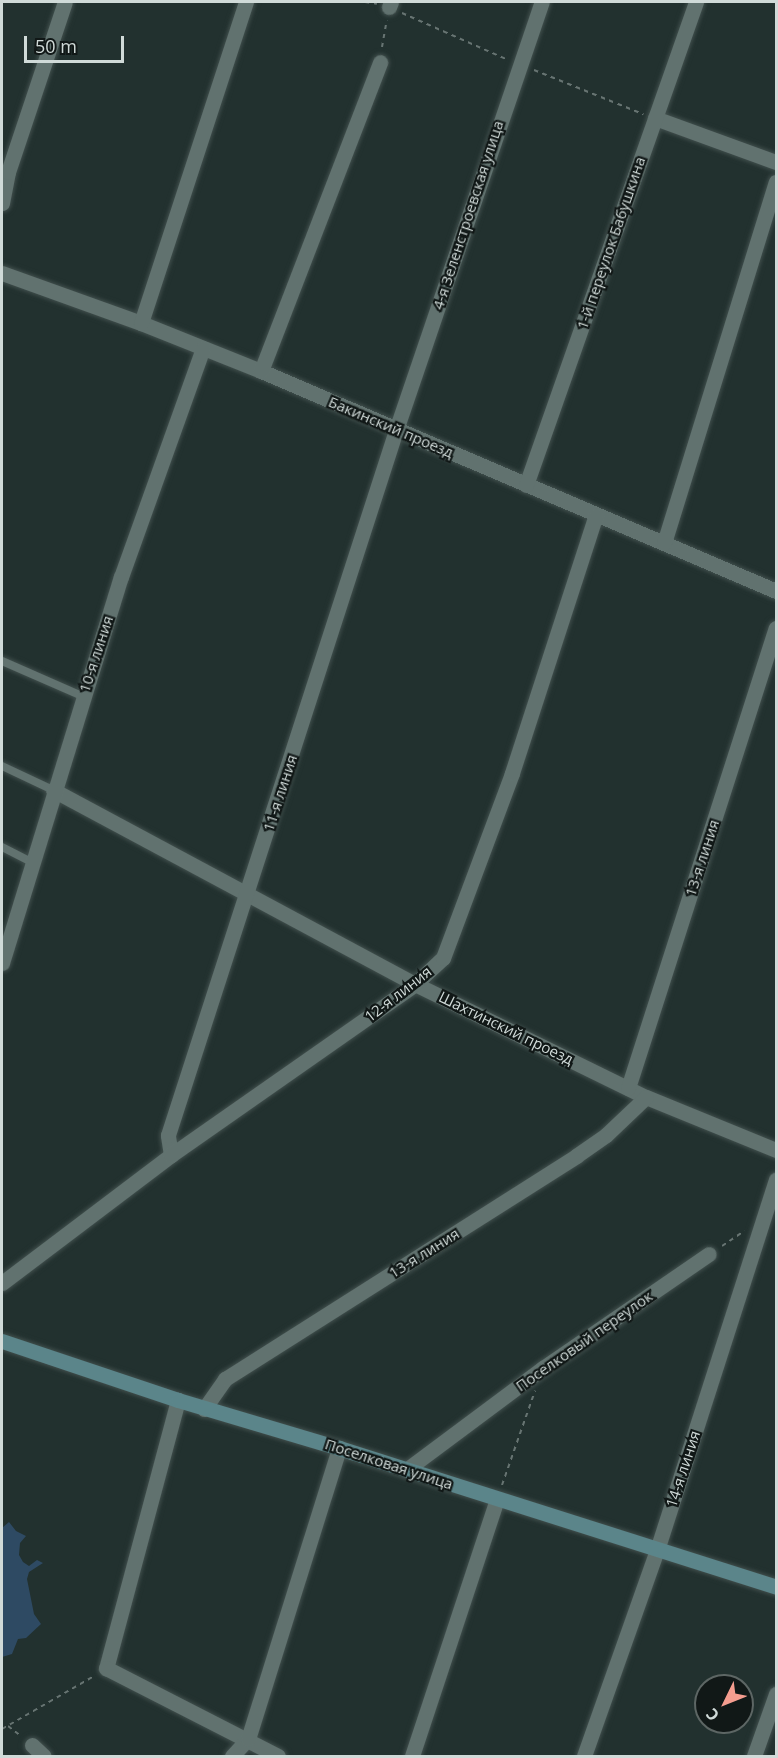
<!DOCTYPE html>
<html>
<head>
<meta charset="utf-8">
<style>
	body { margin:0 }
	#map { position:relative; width:778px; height:1758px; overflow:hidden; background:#22312f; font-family:"Open Sans",sans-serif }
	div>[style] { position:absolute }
	.water>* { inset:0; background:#2e4a63 }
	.path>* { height:2px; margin-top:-1px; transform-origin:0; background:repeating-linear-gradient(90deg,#677472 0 4.5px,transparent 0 9px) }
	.roads { filter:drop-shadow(0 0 2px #414f4d) drop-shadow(0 0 2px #414f4d) }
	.lane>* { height:8px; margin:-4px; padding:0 4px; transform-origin:4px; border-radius:4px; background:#61726f }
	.street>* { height:15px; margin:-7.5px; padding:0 7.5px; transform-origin:7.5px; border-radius:7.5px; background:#61726f }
	.secondary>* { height:15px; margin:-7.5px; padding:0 7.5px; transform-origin:7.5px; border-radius:7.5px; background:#5b858a }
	span { translate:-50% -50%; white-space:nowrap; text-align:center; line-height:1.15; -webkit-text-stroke:4.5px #111817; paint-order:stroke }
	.street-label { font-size:15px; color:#d0dad8 }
	.frame { position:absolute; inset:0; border:3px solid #d0dad8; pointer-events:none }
	.north { position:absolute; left:694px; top:1674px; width:60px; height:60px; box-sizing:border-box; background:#111817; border:2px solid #5d6664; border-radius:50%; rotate:227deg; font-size:16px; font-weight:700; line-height:24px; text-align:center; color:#d0dad8 }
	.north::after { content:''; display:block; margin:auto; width:21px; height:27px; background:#f59d8f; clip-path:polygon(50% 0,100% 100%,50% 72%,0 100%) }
	.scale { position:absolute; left:24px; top:36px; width:100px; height:27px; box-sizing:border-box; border:3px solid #d0dad8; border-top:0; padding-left:8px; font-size:18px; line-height:21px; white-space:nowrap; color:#d0dad8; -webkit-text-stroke:4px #111817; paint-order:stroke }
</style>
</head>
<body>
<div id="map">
	<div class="water">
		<div style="clip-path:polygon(9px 1522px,16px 1531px,26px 1536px,20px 1543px,19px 1555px,23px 1562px,29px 1566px,37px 1560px,43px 1563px,29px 1572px,27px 1579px,34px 1614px,41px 1624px,26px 1638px,18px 1639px,12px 1654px,2px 1657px,2px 1528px)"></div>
	</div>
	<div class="path">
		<div style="left:365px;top:2px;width:12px;rotate:9deg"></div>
		<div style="left:402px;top:13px;width:114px;rotate:23.9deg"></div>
		<div style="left:382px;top:47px;width:27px;rotate:-80deg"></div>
		<div style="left:534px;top:70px;width:118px;rotate:22deg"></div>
		<div style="left:722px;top:1246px;width:27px;rotate:-34deg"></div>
		<div style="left:502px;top:1485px;width:100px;rotate:-70.7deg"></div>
		<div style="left:8px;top:1726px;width:18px;rotate:38deg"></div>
		<div style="left:2px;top:1729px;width:106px;rotate:-29.9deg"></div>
	</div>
	<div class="roads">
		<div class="lane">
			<div style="left:2px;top:661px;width:87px;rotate:23.6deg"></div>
			<div style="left:2px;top:766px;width:56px;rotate:25.2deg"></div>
			<div style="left:2px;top:847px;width:33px;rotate:27deg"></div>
		</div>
		<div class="street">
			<div style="left:389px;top:7px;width:5px;rotate:-68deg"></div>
			<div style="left:655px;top:118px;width:129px;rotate:20deg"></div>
			<div style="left:2px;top:203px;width:32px;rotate:-79deg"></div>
			<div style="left:8px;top:172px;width:179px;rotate:-71.5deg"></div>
			<div style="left:2px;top:273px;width:148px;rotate:19.8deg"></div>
			<div style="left:141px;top:323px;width:129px;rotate:21.8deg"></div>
			<div style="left:261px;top:371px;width:560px;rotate:23.13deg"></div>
			<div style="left:141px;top:323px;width:338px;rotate:-71.9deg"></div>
			<div style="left:261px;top:371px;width:331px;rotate:-68.9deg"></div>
			<div style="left:526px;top:485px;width:512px;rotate:-70.61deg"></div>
			<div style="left:664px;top:543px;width:378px;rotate:-72.8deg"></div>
			<div style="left:53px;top:790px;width:411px;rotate:28.2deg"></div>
			<div style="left:415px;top:984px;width:257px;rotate:26.1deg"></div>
			<div style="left:646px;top:1097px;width:140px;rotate:22.2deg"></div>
			<div style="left:2px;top:963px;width:404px;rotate:-72.9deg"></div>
			<div style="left:121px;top:577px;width:243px;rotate:-70.3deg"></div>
			<div style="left:628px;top:1088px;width:483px;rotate:-72.2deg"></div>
			<div style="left:171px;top:1155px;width:20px;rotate:-99deg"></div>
			<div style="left:168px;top:1135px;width:741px;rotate:-72.08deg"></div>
			<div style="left:396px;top:430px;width:452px;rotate:-71.2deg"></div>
			<div style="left:2px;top:1283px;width:212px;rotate:-37.1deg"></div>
			<div style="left:171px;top:1155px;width:298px;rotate:-35deg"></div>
			<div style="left:415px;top:984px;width:38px;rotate:-43deg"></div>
			<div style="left:443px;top:958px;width:197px;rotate:-69.5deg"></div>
			<div style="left:512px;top:773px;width:271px;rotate:-72deg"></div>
			<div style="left:178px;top:1400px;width:278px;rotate:105deg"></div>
			<div style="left:106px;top:1668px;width:193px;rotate:27.1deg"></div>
			<div style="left:204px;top:1409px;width:37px;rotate:-55deg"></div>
			<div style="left:225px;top:1379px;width:416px;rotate:-32.4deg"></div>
			<div style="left:576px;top:1156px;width:37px;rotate:-35deg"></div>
			<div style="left:606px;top:1135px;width:55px;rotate:-43.5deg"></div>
			<div style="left:406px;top:1470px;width:171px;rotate:-36.7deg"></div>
			<div style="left:543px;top:1368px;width:201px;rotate:-34.5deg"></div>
			<div style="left:32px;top:1745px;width:16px;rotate:43deg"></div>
			<div style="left:232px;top:1756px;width:23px;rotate:-47deg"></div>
			<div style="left:248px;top:1739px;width:305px;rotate:-72.6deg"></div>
			<div style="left:412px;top:1756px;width:271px;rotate:-71.7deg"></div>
			<div style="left:584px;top:1756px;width:219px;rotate:-70.5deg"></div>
			<div style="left:657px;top:1550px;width:389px;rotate:-72.2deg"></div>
			<div style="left:754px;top:1756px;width:66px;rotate:-70.5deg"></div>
		</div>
		<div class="secondary">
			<div style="left:2px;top:1341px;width:186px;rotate:18.5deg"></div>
			<div style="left:178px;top:1400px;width:168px;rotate:16.6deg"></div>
			<div style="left:339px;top:1448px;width:459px;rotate:17.6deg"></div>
		</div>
	</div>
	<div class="street-label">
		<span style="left:468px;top:215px;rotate:-72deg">4-я Зеленстроевская улица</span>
		<span style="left:611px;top:243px;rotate:-71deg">1-й переулок Бабушкина</span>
		<span style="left:391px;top:427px;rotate:23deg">Бакинский проезд</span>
		<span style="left:96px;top:654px;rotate:-72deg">10-я линия</span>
		<span style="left:280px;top:793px;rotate:-72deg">11-я линия</span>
		<span style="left:702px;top:858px;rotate:-72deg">13-я линия</span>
		<span style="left:398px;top:994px;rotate:-38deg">12-я линия</span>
		<span style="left:506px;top:1028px;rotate:26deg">Шахтинский проезд</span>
		<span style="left:424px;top:1253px;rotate:-32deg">13-я линия</span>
		<span style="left:584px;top:1341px;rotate:-35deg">Поселковый переулок</span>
		<span style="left:389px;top:1464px;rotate:18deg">Поселковая улица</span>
		<span style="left:683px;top:1469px;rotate:-72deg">14-я линия</span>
	</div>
	<div class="frame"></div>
	<div class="north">С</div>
	<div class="scale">50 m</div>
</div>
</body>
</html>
